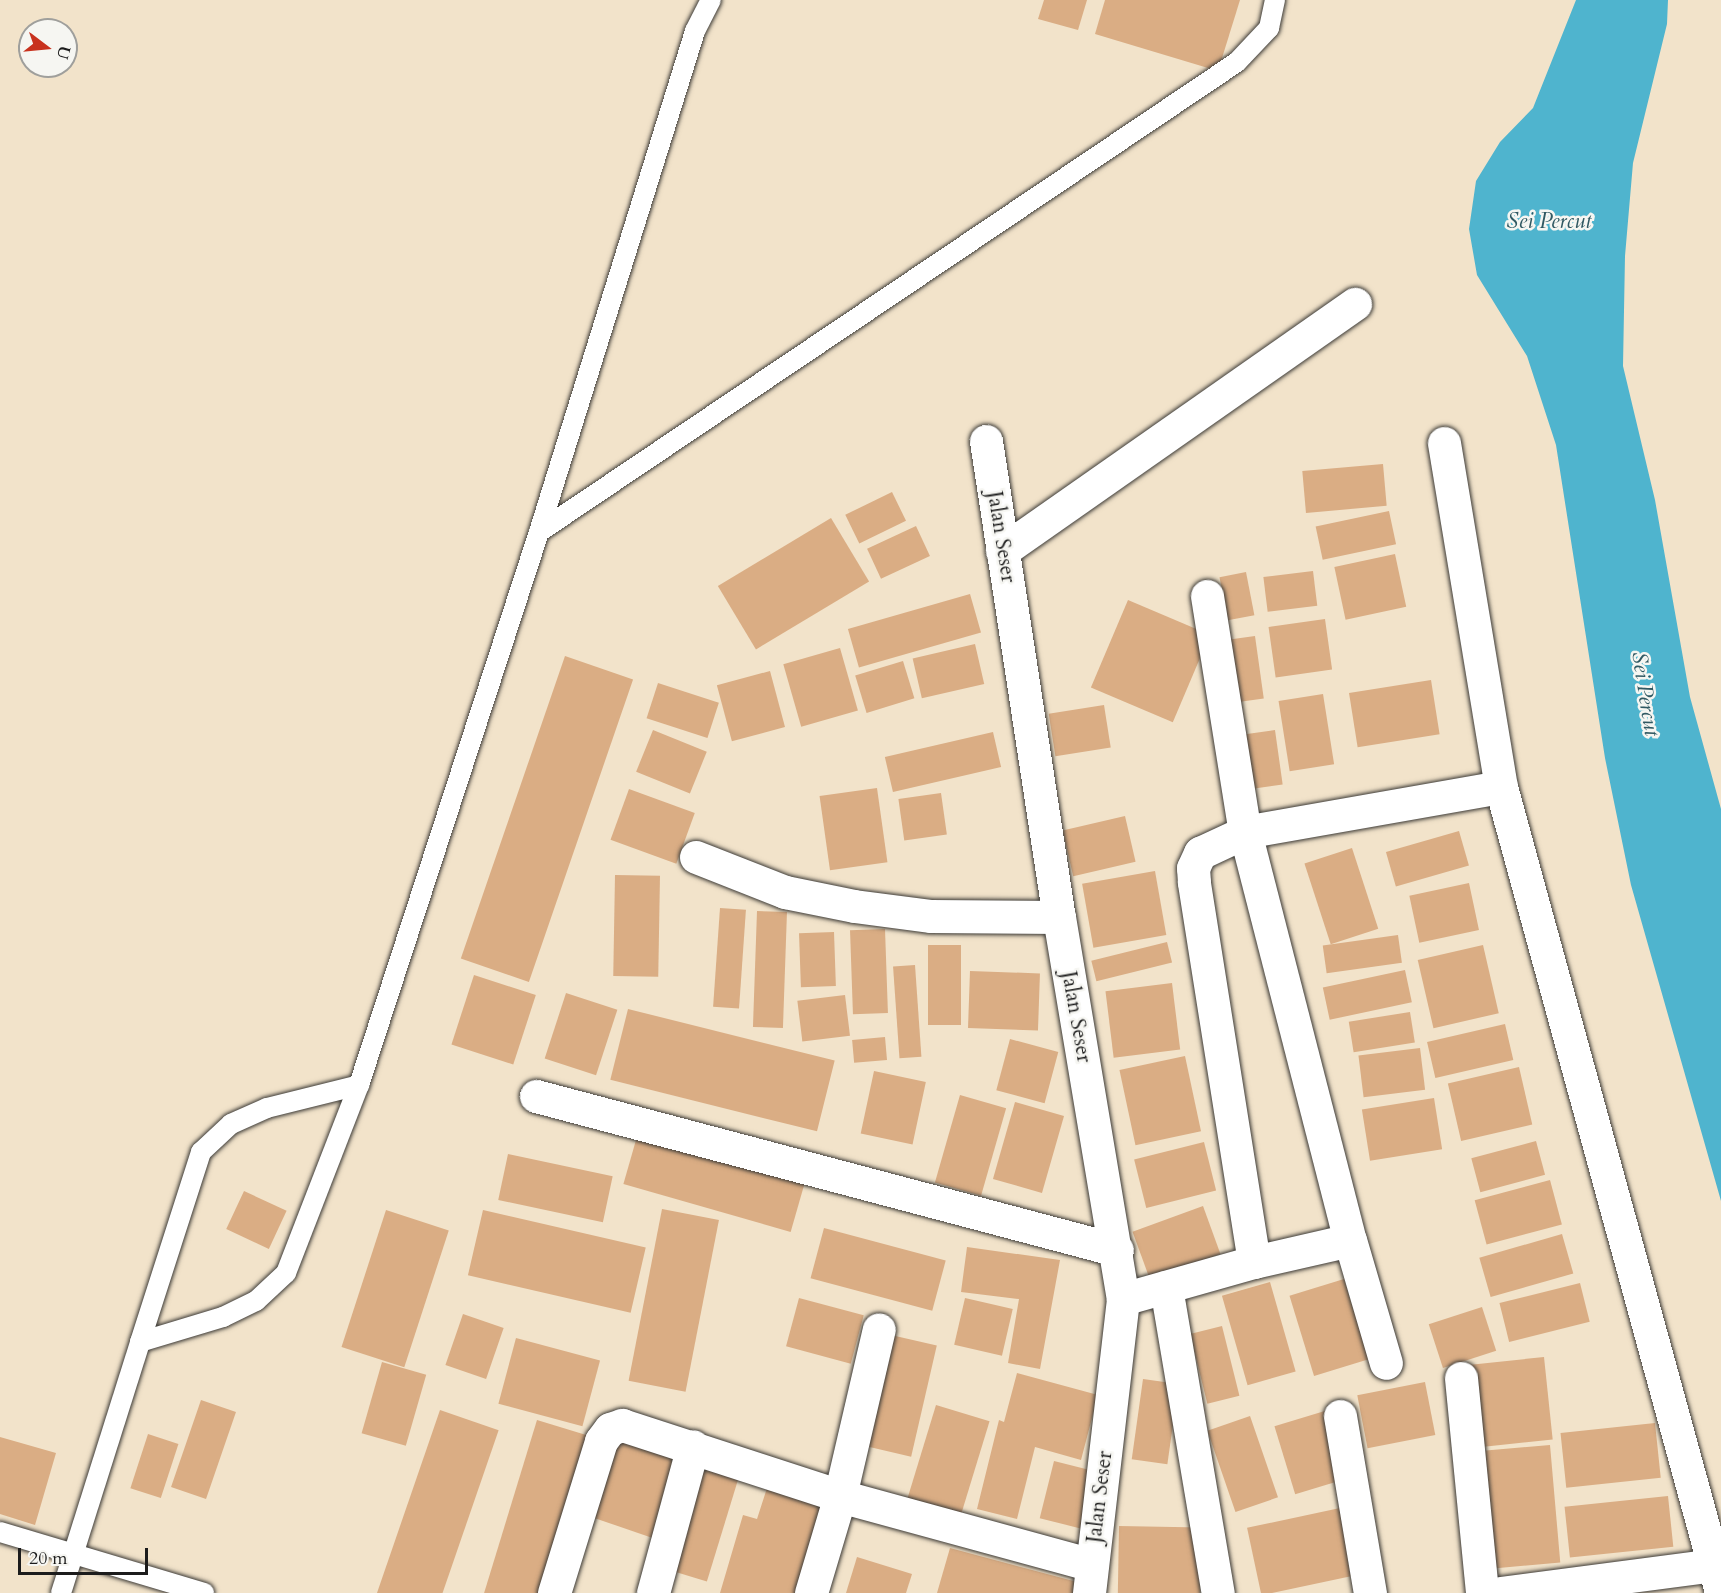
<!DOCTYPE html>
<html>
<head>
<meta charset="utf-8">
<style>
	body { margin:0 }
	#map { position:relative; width:1721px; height:1593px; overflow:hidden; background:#f2e3ca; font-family:Cardo,serif }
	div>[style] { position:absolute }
	.water>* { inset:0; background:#4fb4ce }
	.building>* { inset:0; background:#daad84; transform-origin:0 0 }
	.roads { filter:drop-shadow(0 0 2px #3c3a36) drop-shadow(0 0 2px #3c3a36) }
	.lane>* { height:20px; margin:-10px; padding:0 10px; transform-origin:10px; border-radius:10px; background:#fff }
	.street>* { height:33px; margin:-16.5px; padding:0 16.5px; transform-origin:16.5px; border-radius:16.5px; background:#fff }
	span { translate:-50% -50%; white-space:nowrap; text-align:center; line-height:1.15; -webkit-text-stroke:5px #f6f6f2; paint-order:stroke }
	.street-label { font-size:21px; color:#1c1c1c }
	.water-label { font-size:22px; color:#305963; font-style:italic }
	.north { position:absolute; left:18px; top:18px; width:60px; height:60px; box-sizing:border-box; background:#f6f6f2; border:2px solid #9f9f9c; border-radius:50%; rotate:106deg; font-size:16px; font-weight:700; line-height:24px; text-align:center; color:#1c1c1c }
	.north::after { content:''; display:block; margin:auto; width:21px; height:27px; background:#c8321e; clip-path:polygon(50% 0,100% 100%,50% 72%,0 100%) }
	.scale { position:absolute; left:18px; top:1548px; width:130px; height:27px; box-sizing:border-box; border:3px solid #1c1c1c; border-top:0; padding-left:8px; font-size:18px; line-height:21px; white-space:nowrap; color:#1c1c1c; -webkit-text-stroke:4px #f6f6f2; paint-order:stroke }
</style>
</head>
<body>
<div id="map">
	<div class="water">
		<div style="clip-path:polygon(1576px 0,1668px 0,1667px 24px,1633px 163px,1625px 256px,1623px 366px,1655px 500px,1690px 697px,1721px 809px,1721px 1201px,1631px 885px,1605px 758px,1556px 445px,1527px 356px,1477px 275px,1469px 229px,1476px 181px,1500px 142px,1533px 108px)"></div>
	</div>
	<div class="building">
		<div style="clip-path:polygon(1044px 0,1087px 0,1078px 30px,1038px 19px)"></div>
		<div style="clip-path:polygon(1105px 0,1240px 0,1218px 71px,1095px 34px)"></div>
		<div style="left:1383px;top:464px;width:42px;height:81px;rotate:85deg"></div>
		<div style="left:892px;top:492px;width:32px;height:52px;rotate:64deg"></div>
		<div style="left:1389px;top:511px;width:34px;height:75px;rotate:78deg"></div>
		<div style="left:831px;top:518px;width:74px;height:132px;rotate:59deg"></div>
		<div style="left:916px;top:526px;width:33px;height:54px;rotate:65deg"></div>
		<div style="left:1395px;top:554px;width:54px;height:62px;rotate:78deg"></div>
		<div style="left:1313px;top:571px;width:35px;height:50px;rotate:83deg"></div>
		<div style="left:1246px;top:572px;width:44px;height:27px;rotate:79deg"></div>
		<div style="left:970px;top:594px;width:40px;height:127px;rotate:74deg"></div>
		<div style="left:1128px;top:600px;width:89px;height:95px;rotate:23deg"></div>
		<div style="left:1325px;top:619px;width:51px;height:57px;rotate:82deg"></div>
		<div style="left:1255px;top:636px;width:63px;height:31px;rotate:82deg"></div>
		<div style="left:975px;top:644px;width:41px;height:64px;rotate:77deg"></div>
		<div style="left:840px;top:648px;width:65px;height:59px;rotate:74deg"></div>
		<div style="left:565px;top:656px;width:72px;height:320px;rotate:19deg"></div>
		<div style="left:903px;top:661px;width:39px;height:50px;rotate:73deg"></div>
		<div style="left:770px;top:671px;width:58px;height:55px;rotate:75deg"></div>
		<div style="left:1431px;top:680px;width:55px;height:83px;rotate:81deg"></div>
		<div style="left:658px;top:683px;width:64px;height:37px;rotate:18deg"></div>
		<div style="left:1323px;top:694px;width:71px;height:45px;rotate:81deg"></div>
		<div style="left:1104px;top:705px;width:43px;height:56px;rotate:81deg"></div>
		<div style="left:653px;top:730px;width:58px;height:45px;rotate:22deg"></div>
		<div style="left:1275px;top:730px;width:55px;height:30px;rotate:82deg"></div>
		<div style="left:993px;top:732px;width:36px;height:111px;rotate:77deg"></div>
		<div style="left:877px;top:788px;width:75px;height:58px;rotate:82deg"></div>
		<div style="left:629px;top:789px;width:70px;height:54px;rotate:20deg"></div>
		<div style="left:941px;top:793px;width:42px;height:43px;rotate:82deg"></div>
		<div style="left:1125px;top:816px;width:47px;height:64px;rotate:77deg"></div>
		<div style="left:1459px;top:831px;width:36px;height:76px;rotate:74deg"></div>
		<div style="left:1352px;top:848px;width:85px;height:50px;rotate:72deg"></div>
		<div style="left:1155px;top:871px;width:65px;height:74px;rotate:80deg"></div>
		<div style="left:615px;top:875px;width:45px;height:101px;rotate:1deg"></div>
		<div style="left:1469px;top:883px;width:48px;height:61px;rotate:78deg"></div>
		<div style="left:720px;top:908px;width:26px;height:99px;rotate:4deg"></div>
		<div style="left:757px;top:911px;width:30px;height:116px;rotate:2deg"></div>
		<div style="left:885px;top:929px;width:84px;height:35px;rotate:88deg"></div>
		<div style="left:834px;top:932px;width:54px;height:35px;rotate:88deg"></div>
		<div style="left:1398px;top:935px;width:28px;height:76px;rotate:82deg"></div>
		<div style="left:1167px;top:942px;width:21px;height:78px;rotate:76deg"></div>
		<div style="left:928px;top:945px;width:33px;height:80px"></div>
		<div style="left:1483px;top:945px;width:70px;height:67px;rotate:77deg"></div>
		<div style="left:915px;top:965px;width:92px;height:22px;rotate:86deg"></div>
		<div style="left:1405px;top:970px;width:33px;height:84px;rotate:78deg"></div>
		<div style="left:970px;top:971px;width:70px;height:57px;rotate:2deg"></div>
		<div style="left:474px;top:975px;width:65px;height:73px;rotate:18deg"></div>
		<div style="left:1172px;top:983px;width:67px;height:67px;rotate:83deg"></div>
		<div style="left:566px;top:993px;width:54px;height:69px;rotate:18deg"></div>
		<div style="left:845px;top:995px;width:41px;height:48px;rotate:83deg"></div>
		<div style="left:628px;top:1009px;width:213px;height:73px;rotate:14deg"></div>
		<div style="left:1410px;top:1012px;width:31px;height:62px;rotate:81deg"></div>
		<div style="left:1505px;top:1024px;width:37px;height:80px;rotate:77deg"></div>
		<div style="left:885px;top:1037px;width:23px;height:33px;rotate:85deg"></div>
		<div style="left:1010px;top:1039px;width:50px;height:53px;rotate:15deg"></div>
		<div style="left:1420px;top:1048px;width:42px;height:62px;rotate:83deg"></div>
		<div style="left:1185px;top:1056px;width:77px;height:67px;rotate:78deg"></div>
		<div style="left:1519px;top:1067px;width:59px;height:73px;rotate:77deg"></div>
		<div style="left:874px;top:1071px;width:53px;height:64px;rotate:12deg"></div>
		<div style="left:960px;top:1095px;width:48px;height:91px;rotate:16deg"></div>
		<div style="left:1434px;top:1098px;width:52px;height:73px;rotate:81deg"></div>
		<div style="left:1015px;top:1102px;width:51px;height:80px;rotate:16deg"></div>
		<div style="left:638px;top:1133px;width:174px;height:53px;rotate:16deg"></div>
		<div style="left:1536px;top:1141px;width:35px;height:67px;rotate:75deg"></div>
		<div style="left:1204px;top:1142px;width:50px;height:72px;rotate:76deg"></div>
		<div style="left:508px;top:1154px;width:107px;height:47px;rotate:12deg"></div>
		<div style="left:1550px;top:1180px;width:46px;height:78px;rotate:75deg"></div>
		<div style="left:244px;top:1191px;width:47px;height:42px;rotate:25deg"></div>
		<div style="left:1203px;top:1206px;width:51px;height:75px;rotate:70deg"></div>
		<div style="left:662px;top:1209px;width:58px;height:175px;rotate:11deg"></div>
		<div style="left:386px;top:1210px;width:66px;height:144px;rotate:18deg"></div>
		<div style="left:483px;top:1210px;width:167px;height:67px;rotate:13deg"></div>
		<div style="left:824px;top:1228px;width:126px;height:52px;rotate:15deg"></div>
		<div style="left:1562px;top:1234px;width:41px;height:86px;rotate:74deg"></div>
		<div style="clip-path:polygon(967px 1247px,1060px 1260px,1040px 1369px,1008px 1363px,1019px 1299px,961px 1292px)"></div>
		<div style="left:1344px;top:1279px;width:84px;height:57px;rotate:73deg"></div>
		<div style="left:1270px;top:1282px;width:93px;height:50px;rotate:74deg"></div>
		<div style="left:1580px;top:1283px;width:40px;height:83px;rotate:76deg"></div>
		<div style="left:799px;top:1298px;width:67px;height:50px;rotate:15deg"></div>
		<div style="left:965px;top:1298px;width:49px;height:48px;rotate:13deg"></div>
		<div style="left:1482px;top:1307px;width:46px;height:56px;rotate:72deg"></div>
		<div style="left:463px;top:1314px;width:43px;height:54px;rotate:19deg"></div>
		<div style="left:1222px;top:1326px;width:72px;height:33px;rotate:76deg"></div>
		<div style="left:891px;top:1335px;width:47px;height:114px;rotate:13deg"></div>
		<div style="left:516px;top:1338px;width:87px;height:68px;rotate:15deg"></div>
		<div style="left:1544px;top:1357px;width:83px;height:76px;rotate:84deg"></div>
		<div style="left:382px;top:1362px;width:46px;height:74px;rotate:16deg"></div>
		<div style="clip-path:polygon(1017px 1373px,1098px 1395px,1081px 1460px,1035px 1447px,1017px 1519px,977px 1509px,999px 1420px,1004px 1422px)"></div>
		<div style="left:1143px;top:1379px;width:36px;height:81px;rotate:8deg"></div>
		<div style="left:1425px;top:1382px;width:54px;height:69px;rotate:79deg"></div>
		<div style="left:201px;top:1400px;width:37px;height:92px;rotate:19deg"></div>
		<div style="left:936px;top:1405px;width:56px;height:99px;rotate:17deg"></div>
		<div style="left:440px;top:1410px;width:62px;height:194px;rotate:19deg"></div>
		<div style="left:1328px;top:1410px;width:71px;height:56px;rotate:73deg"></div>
		<div style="left:1250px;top:1416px;width:86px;height:45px;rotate:71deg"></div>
		<div style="left:537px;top:1420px;width:54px;height:181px;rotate:17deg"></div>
		<div style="left:1655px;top:1423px;width:55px;height:95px;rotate:84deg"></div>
		<div style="left:621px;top:1433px;width:64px;height:89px;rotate:19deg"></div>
		<div style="left:148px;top:1434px;width:32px;height:57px;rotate:18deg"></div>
		<div style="clip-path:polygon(0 1437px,56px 1453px,35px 1525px,0 1514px)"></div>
		<div style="left:1550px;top:1445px;width:118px;height:67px;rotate:85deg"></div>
		<div style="left:1054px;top:1461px;width:45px;height:59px;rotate:14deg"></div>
		<div style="left:698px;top:1467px;width:42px;height:107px;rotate:17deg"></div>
		<div style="clip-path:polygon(767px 1488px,825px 1506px,799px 1593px,720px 1593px,743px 1515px,757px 1519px)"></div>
		<div style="left:1668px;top:1496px;width:51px;height:104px;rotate:84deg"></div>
		<div style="left:1340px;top:1508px;width:69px;height:95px;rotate:78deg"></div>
		<div style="left:1119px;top:1526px;width:82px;height:67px;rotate:1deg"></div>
		<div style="clip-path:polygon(950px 1548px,1081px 1583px,1078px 1593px,937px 1593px)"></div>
		<div style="clip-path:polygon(857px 1557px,912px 1574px,906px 1593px,846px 1593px)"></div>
	</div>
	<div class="roads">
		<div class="lane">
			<div style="left:539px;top:532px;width:841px;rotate:-33.95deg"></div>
			<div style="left:1237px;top:62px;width:47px;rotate:-46.7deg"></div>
			<div style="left:1269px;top:28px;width:29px;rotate:-78deg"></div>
			<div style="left:140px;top:1342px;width:200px;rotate:-72.2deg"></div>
			<div style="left:201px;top:1152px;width:41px;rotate:-43deg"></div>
			<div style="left:231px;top:1124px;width:39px;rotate:-24deg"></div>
			<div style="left:267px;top:1108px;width:95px;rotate:-14deg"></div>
			<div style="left:0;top:1532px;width:213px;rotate:16.6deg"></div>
			<div style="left:61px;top:1593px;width:263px;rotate:-72.5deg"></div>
			<div style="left:140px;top:1342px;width:87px;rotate:-16.8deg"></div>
			<div style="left:223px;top:1317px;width:37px;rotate:-26deg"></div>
			<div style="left:256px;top:1301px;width:41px;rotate:-43deg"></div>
			<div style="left:286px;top:1273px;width:202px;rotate:-68.8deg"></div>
			<div style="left:359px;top:1085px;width:582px;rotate:-71.97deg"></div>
			<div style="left:539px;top:532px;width:525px;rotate:-72.7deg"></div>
			<div style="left:695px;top:31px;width:35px;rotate:-63deg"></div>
		</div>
		<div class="street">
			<div style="left:986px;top:441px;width:482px;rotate:81.3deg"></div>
			<div style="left:1059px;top:917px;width:387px;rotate:80.5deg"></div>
			<div style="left:1123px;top:1299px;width:296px;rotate:96.6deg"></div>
			<div style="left:1444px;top:443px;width:349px;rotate:80.6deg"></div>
			<div style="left:1002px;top:551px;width:431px;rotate:-35deg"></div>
			<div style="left:1207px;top:596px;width:239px;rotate:80.9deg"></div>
			<div style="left:1245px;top:832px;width:421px;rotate:75.6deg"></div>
			<div style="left:1350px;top:1240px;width:128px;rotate:73.7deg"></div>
			<div style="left:696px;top:857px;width:96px;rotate:21.5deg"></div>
			<div style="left:785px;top:892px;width:70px;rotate:11.5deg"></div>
			<div style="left:854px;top:906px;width:78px;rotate:7.4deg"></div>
			<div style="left:931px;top:916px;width:128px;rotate:0.4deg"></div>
			<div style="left:536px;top:1096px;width:601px;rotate:14.85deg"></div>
			<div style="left:1254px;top:1262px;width:98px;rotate:-12.9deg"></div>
			<div style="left:1166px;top:1287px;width:310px;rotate:80.4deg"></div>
			<div style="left:1123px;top:1299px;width:136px;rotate:-15.8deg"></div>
			<div style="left:1254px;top:1262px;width:385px;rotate:-99deg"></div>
			<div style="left:1194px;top:882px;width:14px;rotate:-94deg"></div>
			<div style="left:1193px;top:868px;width:17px;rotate:-65deg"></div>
			<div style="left:1200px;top:853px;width:50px;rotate:-25deg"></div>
			<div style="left:1245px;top:832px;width:260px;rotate:-10deg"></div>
			<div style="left:1501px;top:787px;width:835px;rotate:74.71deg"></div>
			<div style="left:1461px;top:1378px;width:216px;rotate:84.4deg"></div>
			<div style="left:1340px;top:1416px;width:180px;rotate:80.4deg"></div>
			<div style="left:554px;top:1593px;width:159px;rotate:-72.8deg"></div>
			<div style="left:601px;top:1441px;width:15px;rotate:-53deg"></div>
			<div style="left:610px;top:1429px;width:13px;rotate:-18deg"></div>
			<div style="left:622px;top:1425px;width:229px;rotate:18deg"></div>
			<div style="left:840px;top:1496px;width:261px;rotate:15.3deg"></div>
			<div style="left:653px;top:1593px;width:152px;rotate:-74.8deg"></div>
			<div style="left:811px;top:1593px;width:101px;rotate:-73.4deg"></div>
			<div style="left:840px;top:1496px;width:171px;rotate:-76.9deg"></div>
			<div style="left:1501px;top:1593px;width:215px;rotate:-7.5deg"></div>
		</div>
	</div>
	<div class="street-label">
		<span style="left:1001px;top:537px;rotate:81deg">Jalan Seser</span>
		<span style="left:1076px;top:1017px;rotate:80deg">Jalan Seser</span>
		<span style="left:1100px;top:1497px;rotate:-83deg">Jalan Seser</span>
	</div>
	<div class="water-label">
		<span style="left:1549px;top:222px">Sei Percut</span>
		<span style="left:1645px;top:694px;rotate:81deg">Sei Percut</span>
	</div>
	<div class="north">U</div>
	<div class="scale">20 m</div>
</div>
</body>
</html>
